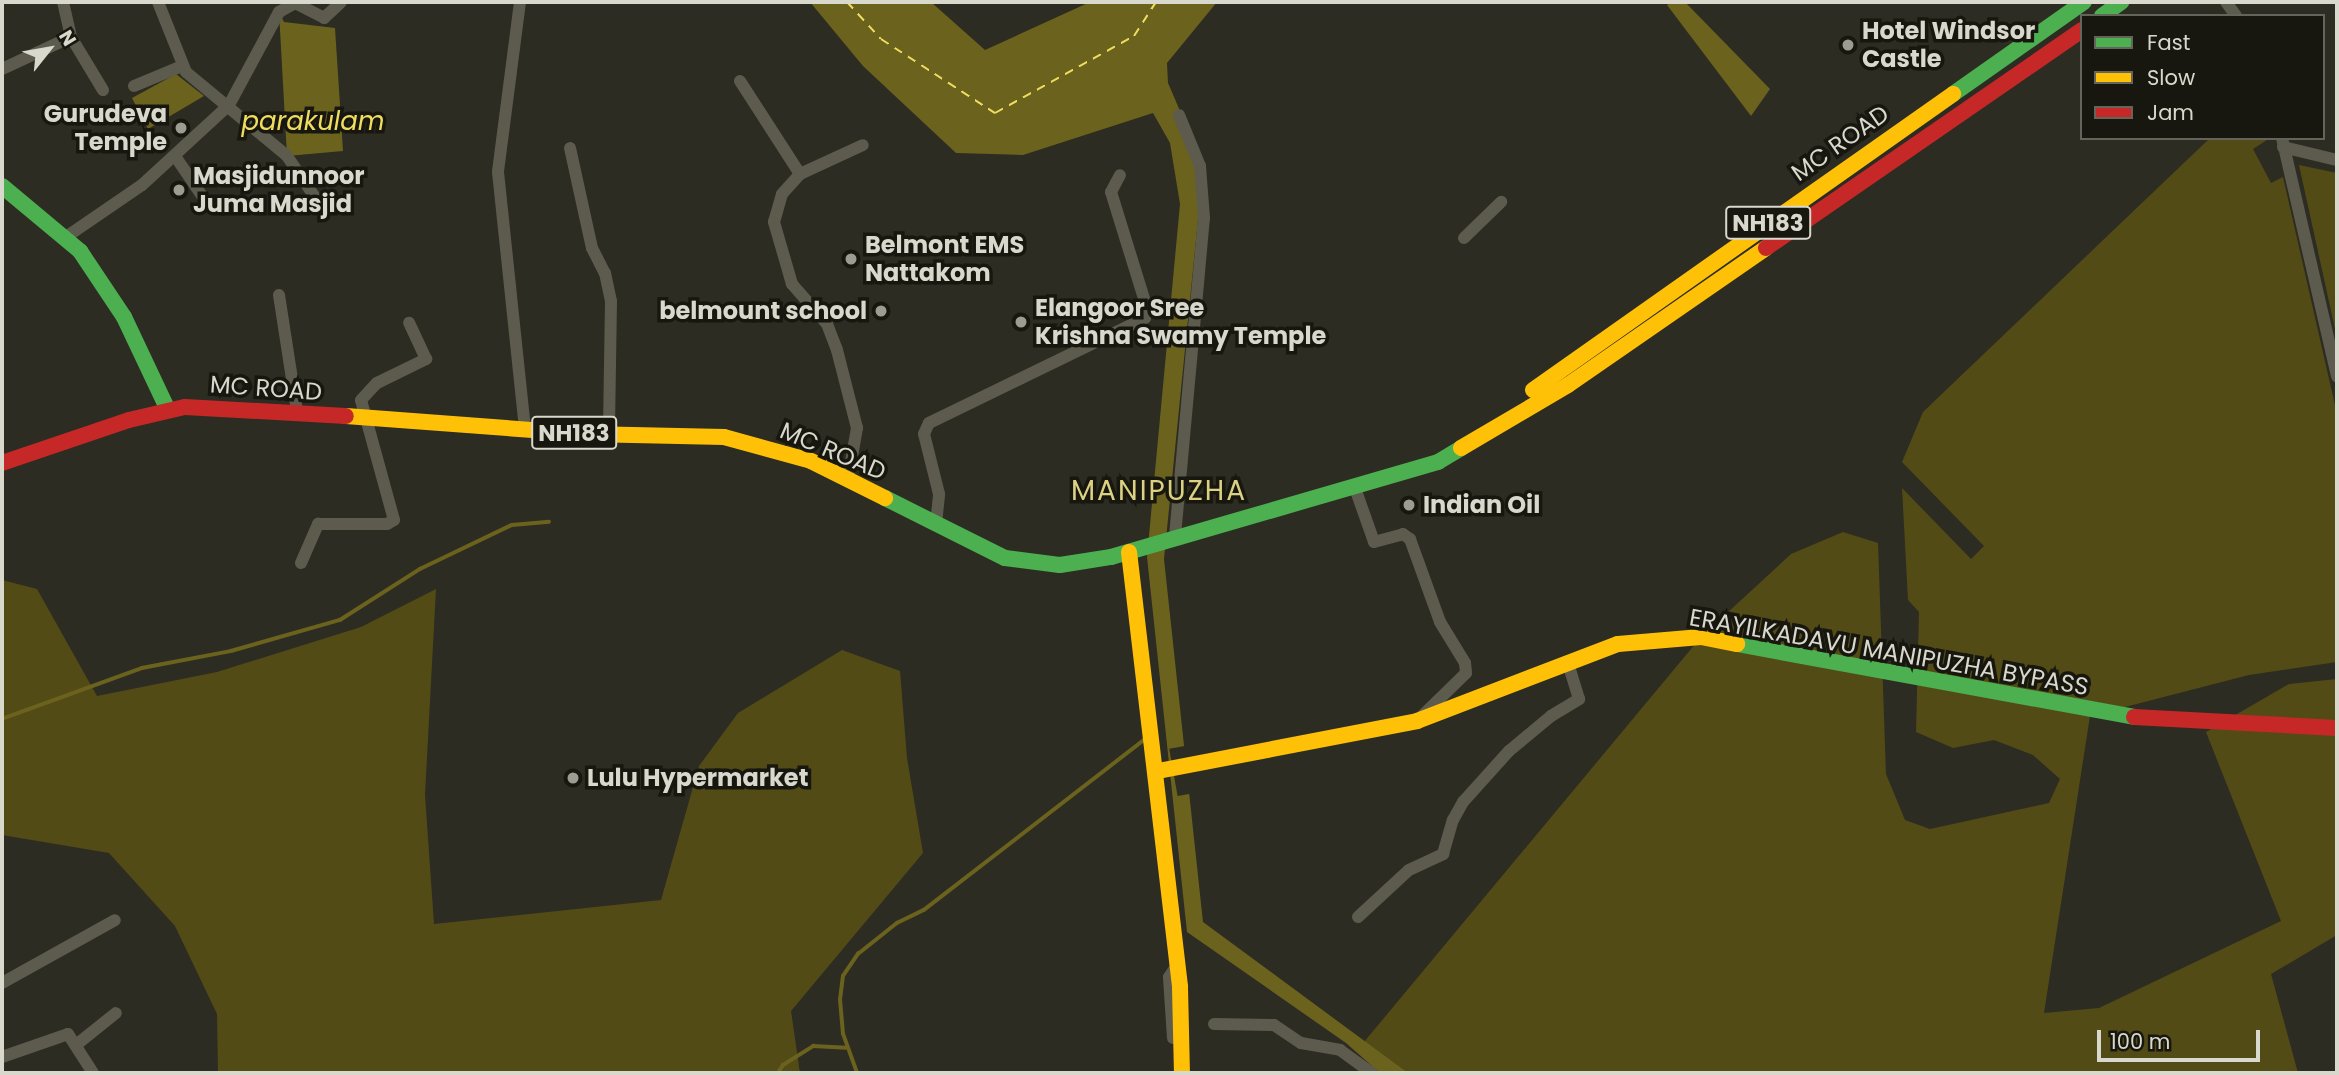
<!DOCTYPE html>
<html>
<head>
<meta charset="utf-8">
<style>
	body { margin:0 }
	#map { position:relative; width:2339px; height:1075px; overflow:hidden; background:#2c2c22; font-family:Poppins,sans-serif }
	div>[style] { position:absolute }
	.green>* { inset:0; background:#524b16 }
	.water>* { inset:0; background:#6b621d }
	.pier>* { inset:0; background:#2c2c22; transform-origin:0 0 }
	.stream>* { height:3.5px; margin:-1.75px; padding:0 1.75px; transform-origin:1.75px; border-radius:1.75px; background:#6b621d }
	.ferry>* { height:2px; margin-top:-1px; transform-origin:0; background:repeating-linear-gradient(90deg,#efdd5f 0 9px,transparent 0 16px) }
	.street>* { height:12px; margin:-6px; padding:0 6px; transform-origin:6px; border-radius:6px; background:#5d5b4e }
	.fast>* { height:16px; margin:-8px; padding:0 8px; transform-origin:8px; border-radius:8px; background:#4caf50 }
	.slow>* { height:16px; margin:-8px; padding:0 8px; transform-origin:8px; border-radius:8px; background:#ffc107 }
	.jam>* { height:16px; margin:-8px; padding:0 8px; transform-origin:8px; border-radius:8px; background:#c62828 }
	.dots>* { width:19px; height:19px; translate:-50% -50%; box-sizing:border-box; border:4px solid #18170f; border-radius:50% }
	span { translate:-50% -50%; white-space:nowrap; text-align:center; line-height:1.15; -webkit-text-stroke:7px #18170f; paint-order:stroke }
	.shield-label span { padding:2px 5px; background:#18170f; border:2px solid; border-radius:5px; -webkit-text-stroke-width:0 }
	.shield-label { font-size:23px; color:#d9d8cd; font-weight:700 }
	.poi-label { font-size:24px; color:#d9d8cd; font-weight:700 }
	.left { translate:0 -50%; text-align:left }
	.right { translate:-100% -50%; text-align:right }
	.street-label { font-size:24px; color:#d9d8cd }
	.water-label { font-size:26px; color:#efdd5f; font-style:italic }
	.quarter-label { font-size:28px; color:#dcd183; letter-spacing:2px }
	.frame { position:absolute; inset:0; border:4px solid #d9d8cd; pointer-events:none }
	.legend { position:absolute; left:2080px; top:14px; width:245px; height:126px; box-sizing:border-box; background:#18170f; border:2px solid #65645b; margin:0; padding:9px 12px; list-style:none; font-size:21px; color:#d9d8cd }
	.legend li { display:flex; align-items:center; gap:14px; height:35px }
	.legend b { width:35px; border:2px solid #65645b }
	.north { position:absolute; left:14px; top:14px; width:70px; height:70px; -webkit-text-stroke:5px #18170f; paint-order:stroke; rotate:59deg; font-size:19px; font-weight:700; line-height:28px; text-align:center; color:#d9d8cd }
	.north::after { content:''; display:block; margin:auto; width:24px; height:32px; background:#d9d8cd; clip-path:polygon(50% 0,100% 100%,50% 72%,0 100%) }
	.scale { position:absolute; left:2097px; top:1030px; width:163px; height:32px; box-sizing:border-box; border:4px solid #d9d8cd; border-top:0; padding-left:9px; font-size:21px; line-height:24px; white-space:nowrap; color:#d9d8cd; -webkit-text-stroke:5px #18170f; paint-order:stroke }
</style>
</head>
<body>
<div id="map">
	<div class="green">
		<div style="clip-path:polygon(2210px 138px,2270px 138px,2253px 149px,2271px 183px,2283px 177px,2337px 414px,2337px 662px,2249px 675px,2090px 716px,2044px 1013px,2099px 1008px,2281px 921px,2206px 732px,2289px 684px,2337px 679px,2337px 935px,2271px 974px,2298px 1073px,1404px 1073px,1364px 1042px,1701px 637px,1791px 554px,1843px 532px,1878px 543px,1886px 774px,1905px 820px,1930px 829px,2049px 803px,2060px 779px,2033px 755px,1994px 740px,1953px 748px,1916px 732px,1919px 612px,1908px 600px,1902px 488px,1971px 559px,1984px 546px,1902px 462px,1923px 412px)"></div>
		<div style="clip-path:polygon(2299px 165px,2337px 173px,2337px 338px)"></div>
		<div style="clip-path:polygon(2px 580px,37px 589px,97px 696px,217px 672px,361px 627px,436px 589px,425px 795px,434px 924px,661px 900px,699px 766px,738px 713px,842px 650px,900px 671px,907px 758px,923px 853px,791px 1011px,800px 1073px,218px 1073px,217px 1014px,175px 926px,109px 853px,2px 835px)"></div>
	</div>
	<div class="water">
		<div style="clip-path:polygon(810px 2px,931px 2px,985px 50px,1090px 2px,1217px 2px,1167px 63px,1168px 83px,1196px 148px,1202px 180px,1164px 559px,1203px 922px,1408px 1073px,1380px 1073px,1346px 1043px,1187px 932px,1147px 557px,1180px 204px,1170px 143px,1153px 113px,1023px 155px,956px 153px,863px 66px)"></div>
		<div style="clip-path:polygon(1672px 2px,1685px 2px,1770px 89px,1751px 116px,1667px 5px)"></div>
		<div style="clip-path:polygon(279px 12px,284px 22px,335px 28px,343px 151px,287px 156px)"></div>
		<div style="clip-path:polygon(176px 74px,204px 96px,148px 129px,132px 98px)"></div>
	</div>
	<div class="pier">
		<div style="left:1185px;top:746px;width:48px;height:16px;rotate:80deg"></div>
	</div>
	<div class="stream">
		<div style="left:2px;top:719px;width:149px;rotate:-20deg"></div>
		<div style="left:142px;top:668px;width:91px;rotate:-10.8deg"></div>
		<div style="left:231px;top:651px;width:113px;rotate:-15.9deg"></div>
		<div style="left:340px;top:620px;width:95px;rotate:-32.5deg"></div>
		<div style="left:420px;top:569px;width:102px;rotate:-25.6deg"></div>
		<div style="left:512px;top:525px;width:37px;rotate:-5deg"></div>
		<div style="left:778px;top:1073px;width:9px;rotate:-58deg"></div>
		<div style="left:783px;top:1065px;width:36px;rotate:-32deg"></div>
		<div style="left:813px;top:1046px;width:33px;rotate:3deg"></div>
		<div style="left:857px;top:1073px;width:41px;rotate:-109.7deg"></div>
		<div style="left:843px;top:1034px;width:34px;rotate:-95deg"></div>
		<div style="left:840px;top:1000px;width:24px;rotate:-83deg"></div>
		<div style="left:843px;top:976px;width:27px;rotate:-56deg"></div>
		<div style="left:858px;top:954px;width:50px;rotate:-38.5deg"></div>
		<div style="left:897px;top:923px;width:30px;rotate:-26deg"></div>
		<div style="left:924px;top:910px;width:278px;rotate:-37.7deg"></div>
	</div>
	<div class="ferry">
		<div style="left:847px;top:2px;width:50px;rotate:47.4deg"></div>
		<div style="left:881px;top:39px;width:136px;rotate:33deg"></div>
		<div style="left:995px;top:113px;width:159px;rotate:-29deg"></div>
		<div style="left:1134px;top:36px;width:40px;rotate:-57.1deg"></div>
	</div>
	<div class="street">
		<div style="left:63px;top:2px;width:36px;rotate:77deg"></div>
		<div style="left:71px;top:37px;width:62px;rotate:58.9deg"></div>
		<div style="left:158px;top:2px;width:75px;rotate:68.2deg"></div>
		<div style="left:186px;top:72px;width:131px;rotate:39.7deg"></div>
		<div style="left:287px;top:156px;width:57px;rotate:55.8deg"></div>
		<div style="left:520px;top:2px;width:171px;rotate:97.4deg"></div>
		<div style="left:498px;top:172px;width:258px;rotate:84deg"></div>
		<div style="left:2226px;top:2px;width:17px;rotate:54deg"></div>
		<div style="left:2px;top:69px;width:76px;rotate:-24.9deg"></div>
		<div style="left:740px;top:81px;width:111px;rotate:57.2deg"></div>
		<div style="left:134px;top:86px;width:52px;rotate:-22.6deg"></div>
		<div style="left:2282px;top:138px;width:245px;rotate:77deg"></div>
		<div style="left:2283px;top:147px;width:56px;rotate:13.5deg"></div>
		<div style="left:570px;top:148px;width:102px;rotate:77.6deg"></div>
		<div style="left:592px;top:248px;width:28px;rotate:63deg"></div>
		<div style="left:605px;top:273px;width:29px;rotate:78deg"></div>
		<div style="left:611px;top:301px;width:134px;rotate:90.9deg"></div>
		<div style="left:175px;top:156px;width:57px;rotate:55.8deg"></div>
		<div style="left:66px;top:237px;width:92px;rotate:-34.4deg"></div>
		<div style="left:142px;top:185px;width:118px;rotate:-42.6deg"></div>
		<div style="left:229px;top:105px;width:106px;rotate:-61.7deg"></div>
		<div style="left:279px;top:12px;width:18px;rotate:-29deg"></div>
		<div style="left:295px;top:3px;width:33px;rotate:27deg"></div>
		<div style="left:324px;top:18px;width:23px;rotate:-43deg"></div>
		<div style="left:1464px;top:238px;width:52px;rotate:-44.2deg"></div>
		<div style="left:279px;top:295px;width:117px;rotate:81.2deg"></div>
		<div style="left:848px;top:479px;width:52px;rotate:-80deg"></div>
		<div style="left:857px;top:428px;width:81px;rotate:-104.4deg"></div>
		<div style="left:837px;top:350px;width:28px;rotate:-111deg"></div>
		<div style="left:827px;top:324px;width:53px;rotate:-131.2deg"></div>
		<div style="left:792px;top:284px;width:65px;rotate:-106.2deg"></div>
		<div style="left:774px;top:222px;width:29px;rotate:-74deg"></div>
		<div style="left:782px;top:194px;width:27px;rotate:-48deg"></div>
		<div style="left:800px;top:174px;width:69px;rotate:-24.7deg"></div>
		<div style="left:1355px;top:488px;width:57px;rotate:70.6deg"></div>
		<div style="left:1374px;top:542px;width:30px;rotate:-15deg"></div>
		<div style="left:1403px;top:534px;width:9px;rotate:36deg"></div>
		<div style="left:1410px;top:539px;width:88px;rotate:70.1deg"></div>
		<div style="left:1440px;top:622px;width:48px;rotate:58.6deg"></div>
		<div style="left:1465px;top:663px;width:10px;rotate:84deg"></div>
		<div style="left:1466px;top:673px;width:63px;rotate:135.6deg"></div>
		<div style="left:936px;top:524px;width:30px;rotate:-84deg"></div>
		<div style="left:939px;top:494px;width:62px;rotate:-104deg"></div>
		<div style="left:924px;top:434px;width:12px;rotate:-66deg"></div>
		<div style="left:929px;top:423px;width:240px;rotate:-25.9deg"></div>
		<div style="left:1145px;top:318px;width:13px;rotate:-86deg"></div>
		<div style="left:1146px;top:305px;width:118px;rotate:-107.2deg"></div>
		<div style="left:1111px;top:192px;width:19px;rotate:-62deg"></div>
		<div style="left:1175px;top:536px;width:319px;rotate:-84.8deg"></div>
		<div style="left:1204px;top:218px;width:52px;rotate:-94.4deg"></div>
		<div style="left:1200px;top:166px;width:55px;rotate:-112.4deg"></div>
		<div style="left:301px;top:563px;width:43px;rotate:-66.4deg"></div>
		<div style="left:318px;top:524px;width:69px"></div>
		<div style="left:387px;top:524px;width:8px;rotate:-30deg"></div>
		<div style="left:394px;top:520px;width:124px;rotate:-105.4deg"></div>
		<div style="left:361px;top:400px;width:23px;rotate:-47deg"></div>
		<div style="left:377px;top:383px;width:55px;rotate:-26.1deg"></div>
		<div style="left:426px;top:359px;width:40px;rotate:-115deg"></div>
		<div style="left:1358px;top:917px;width:69px;rotate:-42.7deg"></div>
		<div style="left:1409px;top:870px;width:38px;rotate:-25deg"></div>
		<div style="left:1443px;top:854px;width:35px;rotate:-74deg"></div>
		<div style="left:1453px;top:820px;width:21px;rotate:-61deg"></div>
		<div style="left:1463px;top:802px;width:69px;rotate:-48deg"></div>
		<div style="left:1509px;top:751px;width:55px;rotate:-39.8deg"></div>
		<div style="left:1551px;top:716px;width:33px;rotate:-31deg"></div>
		<div style="left:1579px;top:699px;width:38px;rotate:-107deg"></div>
		<div style="left:2px;top:983px;width:129px;rotate:-29.1deg"></div>
		<div style="left:1214px;top:1024px;width:60px;rotate:1deg"></div>
		<div style="left:1274px;top:1025px;width:32px;rotate:34deg"></div>
		<div style="left:1301px;top:1043px;width:40px;rotate:10deg"></div>
		<div style="left:1340px;top:1050px;width:39px;rotate:36deg"></div>
		<div style="left:1173px;top:1038px;width:61px;rotate:-93.8deg"></div>
		<div style="left:1169px;top:977px;width:14px;rotate:-56deg"></div>
		<div style="left:76px;top:1045px;width:51px;rotate:-38.7deg"></div>
		<div style="left:2px;top:1057px;width:70px;rotate:-19.2deg"></div>
		<div style="left:68px;top:1034px;width:46px;rotate:57.3deg"></div>
	</div>
	<div class="fast">
		<div style="left:2102px;top:16px;width:24px;rotate:-36deg"></div>
		<div style="left:1953px;top:94px;width:160px;rotate:-35.1deg"></div>
		<div style="left:2px;top:186px;width:102px;rotate:39.8deg"></div>
		<div style="left:80px;top:251px;width:79px;rotate:56.3deg"></div>
		<div style="left:124px;top:317px;width:103px;rotate:64.7deg"></div>
		<div style="left:885px;top:498px;width:134px;rotate:26.6deg"></div>
		<div style="left:1005px;top:558px;width:55px;rotate:7.3deg"></div>
		<div style="left:1060px;top:565px;width:52px;rotate:-8.9deg"></div>
		<div style="left:1111px;top:557px;width:341px;rotate:-16.2deg"></div>
		<div style="left:1438px;top:462px;width:27px;rotate:-31deg"></div>
		<div style="left:1737px;top:644px;width:404px;rotate:10.4deg"></div>
	</div>
	<div class="slow">
		<div style="left:1533px;top:390px;width:514px;rotate:-35.17deg"></div>
		<div style="left:346px;top:416px;width:242px;rotate:4.3deg"></div>
		<div style="left:587px;top:434px;width:137px;rotate:1.3deg"></div>
		<div style="left:724px;top:437px;width:90px;rotate:15.4deg"></div>
		<div style="left:811px;top:461px;width:83px;rotate:26.6deg"></div>
		<div style="left:1461px;top:448px;width:124px;rotate:-30.5deg"></div>
		<div style="left:1568px;top:385px;width:241px;rotate:-34.7deg"></div>
		<div style="left:1129px;top:552px;width:438px;rotate:83.3deg"></div>
		<div style="left:1180px;top:987px;width:86px;rotate:88.7deg"></div>
		<div style="left:1158px;top:771px;width:264px;rotate:-10.9deg"></div>
		<div style="left:1417px;top:721px;width:215px;rotate:-21deg"></div>
		<div style="left:1618px;top:644px;width:83px;rotate:-4.8deg"></div>
		<div style="left:1701px;top:637px;width:37px;rotate:11deg"></div>
	</div>
	<div class="jam">
		<div style="left:1766px;top:248px;width:384px;rotate:-34.6deg"></div>
		<div style="left:2px;top:463px;width:134px;rotate:-18.7deg"></div>
		<div style="left:129px;top:420px;width:57px;rotate:-13.1deg"></div>
		<div style="left:185px;top:407px;width:161px;rotate:3.2deg"></div>
		<div style="left:2134px;top:717px;width:203px;rotate:3.1deg"></div>
	</div>
	<div class="dots">
		<div style="left:1848px;top:45px;background:#9c9c91"></div>
		<div style="left:181px;top:128px;background:#9c9c91"></div>
		<div style="left:179px;top:190px;background:#9c9c91"></div>
		<div style="left:851px;top:259px;background:#9c9c91"></div>
		<div style="left:881px;top:311px;background:#9c9c91"></div>
		<div style="left:1021px;top:322px;background:#9c9c91"></div>
		<div style="left:1409px;top:505px;background:#9c9c91"></div>
		<div style="left:573px;top:778px;background:#9c9c91"></div>
	</div>
	<div class="shield-label">
		<span style="left:1768px;top:223px">NH183</span>
		<span style="left:574px;top:433px">NH183</span>
	</div>
	<div class="poi-label">
		<span class="left" style="left:1862px;top:45px">Hotel Windsor<br>Castle</span>
		<span class="right" style="left:167px;top:128px">Gurudeva<br>Temple</span>
		<span class="left" style="left:193px;top:190px">Masjidunnoor<br>Juma Masjid</span>
		<span class="left" style="left:865px;top:259px">Belmont EMS<br>Nattakom</span>
		<span class="left" style="left:1035px;top:322px">Elangoor Sree<br>Krishna Swamy Temple</span>
		<span class="right" style="left:867px;top:311px">belmount school</span>
		<span class="left" style="left:1423px;top:505px">Indian Oil</span>
		<span class="left" style="left:587px;top:778px">Lulu Hypermarket</span>
	</div>
	<div class="street-label">
		<span style="left:1840px;top:143px;rotate:-35deg">MC ROAD</span>
		<span style="left:266px;top:388px;rotate:4deg">MC ROAD</span>
		<span style="left:833px;top:451px;rotate:23deg">MC ROAD</span>
		<span style="left:1889px;top:652px;rotate:10deg">ERAYILKADAVU MANIPUZHA BYPASS</span>
	</div>
	<div class="water-label">
		<span style="left:313px;top:122px">parakulam</span>
	</div>
	<div class="quarter-label">
		<span style="left:1159px;top:491px">MANIPUZHA</span>
	</div>
	<div class="frame"></div>
	<ul class="legend">
	<li><b style="height:9px;background:#4caf50"></b>Fast</li>
	<li><b style="height:9px;background:#ffc107"></b>Slow</li>
	<li><b style="height:9px;background:#c62828"></b>Jam</li>
	</ul>
	<div class="north">N</div>
	<div class="scale">100 m</div>
</div>
</body>
</html>
